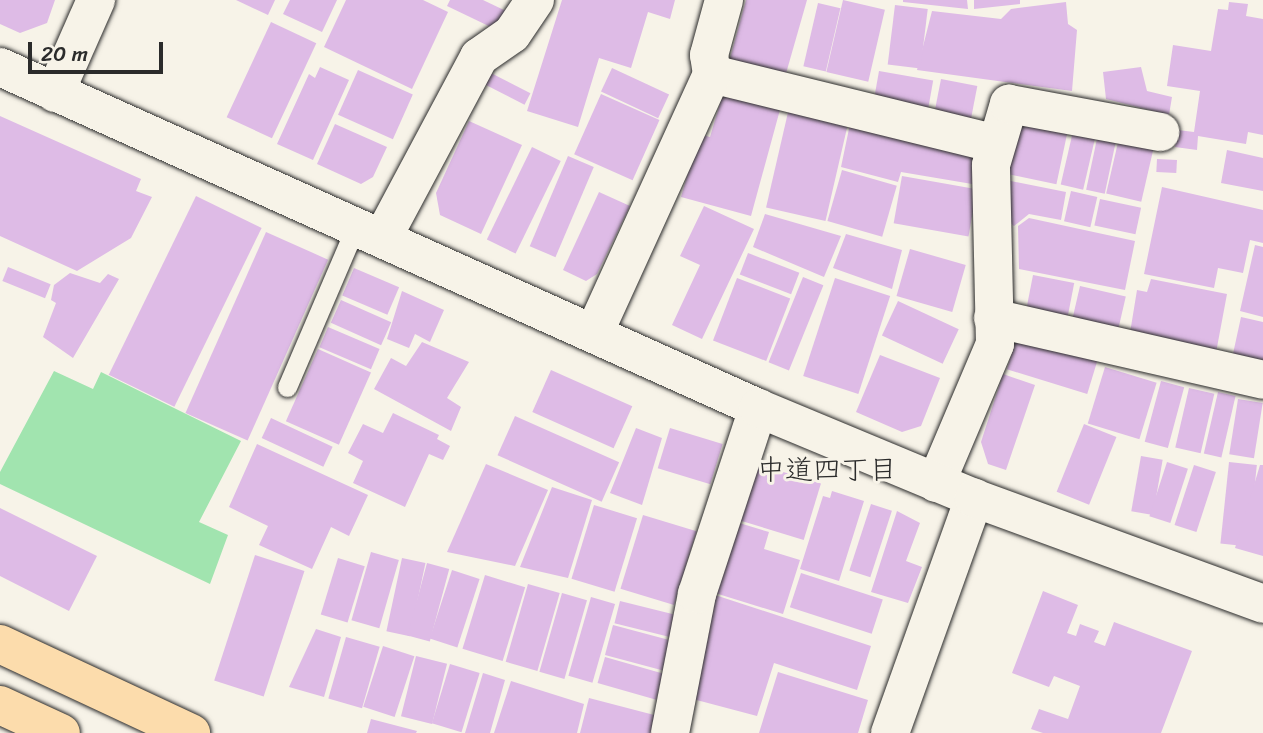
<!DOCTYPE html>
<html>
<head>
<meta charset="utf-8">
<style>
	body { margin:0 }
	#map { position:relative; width:1263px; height:733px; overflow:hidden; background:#f7f3e8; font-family:Sriracha,"Klee One",sans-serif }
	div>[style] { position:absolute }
	.green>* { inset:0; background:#a1e4af }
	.building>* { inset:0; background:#debbe6; transform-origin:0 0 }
	.roads { filter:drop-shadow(0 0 2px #2b2b2b) drop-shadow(0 0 2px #2b2b2b) }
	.lane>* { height:19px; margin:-9.5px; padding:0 9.5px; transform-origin:9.5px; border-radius:9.5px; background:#f7f3e8 }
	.street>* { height:38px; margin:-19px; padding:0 19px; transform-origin:19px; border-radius:19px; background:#f7f3e8 }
	.secondary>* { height:38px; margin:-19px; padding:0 19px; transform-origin:19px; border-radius:19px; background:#f7f3e8 }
	.primary>* { height:38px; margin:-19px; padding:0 19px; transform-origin:19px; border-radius:19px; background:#fcdcac }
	span { translate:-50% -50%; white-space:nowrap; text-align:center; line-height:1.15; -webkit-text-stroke:6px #f7f3e8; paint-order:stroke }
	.neighbourhood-label { font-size:28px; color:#2b2b2b }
	.scale { position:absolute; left:28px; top:42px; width:135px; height:32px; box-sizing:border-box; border:4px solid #2b2b2b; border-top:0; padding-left:9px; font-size:21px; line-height:24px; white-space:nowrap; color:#2b2b2b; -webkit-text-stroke:5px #f7f3e8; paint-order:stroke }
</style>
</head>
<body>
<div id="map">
	<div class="green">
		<div style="clip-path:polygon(54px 371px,93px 389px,101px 372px,241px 441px,199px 522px,228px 535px,210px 584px,0 484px,0 472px)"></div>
	</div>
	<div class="building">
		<div style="clip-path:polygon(0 0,55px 0,47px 23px,20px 33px,0 24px)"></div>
		<div style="clip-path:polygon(236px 0,275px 0,268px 15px)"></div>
		<div style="clip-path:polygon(290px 0,337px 0,322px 32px,283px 14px)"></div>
		<div style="clip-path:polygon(346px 0,423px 0,448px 12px,412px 89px,324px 47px)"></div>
		<div style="clip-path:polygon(450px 0,483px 0,506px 11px,497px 30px,447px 6px)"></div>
		<div style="clip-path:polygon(562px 0,675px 0,670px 19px,648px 12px,631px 68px,599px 58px,578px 127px,527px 111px)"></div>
		<div style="clip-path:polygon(746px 0,807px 0,785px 77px,729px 62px)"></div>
		<div style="left:843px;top:0;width:43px;height:74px;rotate:13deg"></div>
		<div style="clip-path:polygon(903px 0,967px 0,968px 9px,903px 2px)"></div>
		<div style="clip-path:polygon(974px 0,1020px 0,1020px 4px,974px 9px)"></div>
		<div style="clip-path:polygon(1066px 2px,1068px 24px,1077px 30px,1072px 91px,917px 70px,932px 11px,1001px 19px,1011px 9px)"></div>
		<div style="clip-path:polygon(1229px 2px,1248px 4px,1246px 16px,1263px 19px,1263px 135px,1248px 132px,1246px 144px,1198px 136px,1197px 150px,1175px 147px,1178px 130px,1194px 132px,1200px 91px,1167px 86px,1173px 45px,1211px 51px,1218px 9px,1228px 10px)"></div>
		<div style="left:818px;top:3px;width:23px;height:65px;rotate:13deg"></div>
		<div style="left:895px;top:5px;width:33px;height:60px;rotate:7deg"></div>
		<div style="left:271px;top:22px;width:50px;height:105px;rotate:25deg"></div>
		<div style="clip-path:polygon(320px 67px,349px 80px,313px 160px,277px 144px,309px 74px,315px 78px)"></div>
		<div style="clip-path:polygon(1141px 67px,1147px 91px,1172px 97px,1169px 115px,1106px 99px,1103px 72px)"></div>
		<div style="left:612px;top:68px;width:63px;height:26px;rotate:25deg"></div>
		<div style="left:358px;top:70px;width:60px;height:49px;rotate:24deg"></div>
		<div style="left:485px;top:70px;width:51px;height:13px;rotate:27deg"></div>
		<div style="left:879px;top:71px;width:55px;height:30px;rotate:10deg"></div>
		<div style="left:941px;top:79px;width:37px;height:36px;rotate:11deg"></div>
		<div style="clip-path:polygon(724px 90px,781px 106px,751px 216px,681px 197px,699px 134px,710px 137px)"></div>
		<div style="left:601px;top:94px;width:64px;height:66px;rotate:24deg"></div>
		<div style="left:789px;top:108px;width:61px;height:102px;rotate:13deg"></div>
		<div style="left:1019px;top:115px;width:51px;height:60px;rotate:12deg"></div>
		<div style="clip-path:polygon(0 116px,141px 179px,136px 191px,152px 197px,131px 238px,77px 271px,0 236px)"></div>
		<div style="clip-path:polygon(469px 121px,522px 145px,481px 234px,440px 215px,436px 193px)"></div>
		<div style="clip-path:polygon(335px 124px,387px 147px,373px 177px,361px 184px,317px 164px)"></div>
		<div style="clip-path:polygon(850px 124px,988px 155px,978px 185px,901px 172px,898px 182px,841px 167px)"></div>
		<div style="left:1074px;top:127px;width:23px;height:59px;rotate:13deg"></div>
		<div style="left:1098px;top:134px;width:19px;height:57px;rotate:12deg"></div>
		<div style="left:1119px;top:138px;width:36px;height:57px;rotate:13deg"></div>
		<div style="left:532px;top:147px;width:32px;height:103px;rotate:26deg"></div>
		<div style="clip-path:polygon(1227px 150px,1263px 158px,1263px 191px,1221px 183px)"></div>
		<div style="left:568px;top:156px;width:28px;height:98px;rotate:23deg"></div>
		<div style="left:1157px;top:159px;width:20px;height:13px;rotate:3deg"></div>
		<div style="left:842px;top:170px;width:57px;height:53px;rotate:16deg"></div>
		<div style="left:902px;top:176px;width:76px;height:48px;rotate:10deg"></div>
		<div style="clip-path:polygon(1001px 179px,1066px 192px,1061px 220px,1029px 214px,1014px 226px,996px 211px)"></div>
		<div style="clip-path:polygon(1162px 187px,1263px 210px,1263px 243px,1250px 240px,1243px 273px,1218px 268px,1214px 288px,1144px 274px)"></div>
		<div style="left:1071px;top:191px;width:27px;height:31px;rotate:13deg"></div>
		<div style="clip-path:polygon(599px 192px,630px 206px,597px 274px,586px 281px,563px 270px)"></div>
		<div style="left:196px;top:196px;width:73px;height:199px;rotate:26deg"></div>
		<div style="left:1100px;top:199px;width:42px;height:27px;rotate:12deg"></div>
		<div style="clip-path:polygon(704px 206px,754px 229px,702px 339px,672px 325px,700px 265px,680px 256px)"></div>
		<div style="clip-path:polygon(765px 214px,841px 236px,824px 277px,753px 247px)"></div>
		<div style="clip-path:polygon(1029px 218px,1135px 241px,1125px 290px,1019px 269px,1018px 226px)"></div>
		<div style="left:266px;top:232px;width:68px;height:198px;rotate:24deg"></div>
		<div style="clip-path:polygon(846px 234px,902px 250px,892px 289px,833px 268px)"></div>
		<div style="clip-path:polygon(1255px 245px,1263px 247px,1263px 317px,1240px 311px)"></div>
		<div style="left:910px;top:249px;width:58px;height:49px;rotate:16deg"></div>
		<div style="left:748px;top:253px;width:55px;height:23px;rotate:21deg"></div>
		<div style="left:8px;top:267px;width:46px;height:15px;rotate:22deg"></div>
		<div style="left:354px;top:268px;width:49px;height:30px;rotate:23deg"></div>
		<div style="clip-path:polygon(70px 273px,100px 283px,108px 274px,119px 279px,73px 358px,43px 337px,56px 303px,51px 300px,54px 285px)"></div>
		<div style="left:1033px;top:275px;width:42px;height:40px;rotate:11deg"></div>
		<div style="left:803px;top:277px;width:22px;height:92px;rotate:22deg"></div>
		<div style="left:737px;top:278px;width:57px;height:67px;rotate:21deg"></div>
		<div style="left:835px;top:278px;width:58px;height:103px;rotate:18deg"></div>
		<div style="clip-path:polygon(1151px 279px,1227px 294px,1215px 358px,1129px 339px,1137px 290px,1147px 292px)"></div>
		<div style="left:1080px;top:286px;width:47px;height:41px;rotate:13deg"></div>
		<div style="clip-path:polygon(402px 291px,444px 310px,430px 342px,415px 334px,409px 348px,387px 339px)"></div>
		<div style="left:341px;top:300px;width:55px;height:25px;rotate:24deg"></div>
		<div style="left:898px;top:301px;width:67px;height:38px;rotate:25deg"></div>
		<div style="clip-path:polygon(1241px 317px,1263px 322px,1263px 369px,1231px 363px)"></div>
		<div style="left:328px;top:327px;width:56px;height:22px;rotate:23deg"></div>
		<div style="left:1018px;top:333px;width:84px;height:38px;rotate:17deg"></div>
		<div style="clip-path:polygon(422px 342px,469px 362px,447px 398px,461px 407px,451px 431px,374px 389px,391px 358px,406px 366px)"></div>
		<div style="left:318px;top:349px;width:58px;height:79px;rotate:24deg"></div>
		<div style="clip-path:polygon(880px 355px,940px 378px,921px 426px,902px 432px,856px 412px)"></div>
		<div style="left:1105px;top:367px;width:54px;height:59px;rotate:17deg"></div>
		<div style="left:551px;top:370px;width:89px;height:46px;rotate:24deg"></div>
		<div style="clip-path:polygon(1003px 374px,1035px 385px,1006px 470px,988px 464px,981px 442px)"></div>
		<div style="left:1161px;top:381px;width:24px;height:63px;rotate:15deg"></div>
		<div style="left:1189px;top:388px;width:26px;height:61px;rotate:13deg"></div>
		<div style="left:1218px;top:392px;width:18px;height:63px;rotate:13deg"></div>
		<div style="left:1238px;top:399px;width:25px;height:56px;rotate:9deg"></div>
		<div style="clip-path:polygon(393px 413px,439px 435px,437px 439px,450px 446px,443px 460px,429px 454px,405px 507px,353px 483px,363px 461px,348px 453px,363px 424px,383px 433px)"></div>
		<div style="left:515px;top:416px;width:114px;height:43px;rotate:24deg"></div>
		<div style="left:271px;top:418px;width:68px;height:22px;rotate:25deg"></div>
		<div style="left:1084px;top:424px;width:35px;height:73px;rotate:22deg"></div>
		<div style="clip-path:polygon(636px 428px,662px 438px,642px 505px,610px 493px)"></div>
		<div style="left:670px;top:428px;width:55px;height:42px;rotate:17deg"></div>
		<div style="clip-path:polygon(257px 444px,368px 495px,349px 536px,331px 527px,312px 569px,259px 545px,268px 526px,229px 507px)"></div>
		<div style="left:1141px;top:456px;width:22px;height:56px;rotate:10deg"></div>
		<div style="left:1167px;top:462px;width:22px;height:57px;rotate:18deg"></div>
		<div style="left:1229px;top:462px;width:28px;height:82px;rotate:6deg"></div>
		<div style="left:754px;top:463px;width:70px;height:59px;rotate:17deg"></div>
		<div style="clip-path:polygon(486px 464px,548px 490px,515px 566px,447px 552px)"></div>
		<div style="left:1194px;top:465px;width:23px;height:63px;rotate:18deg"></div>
		<div style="clip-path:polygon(1260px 465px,1263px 465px,1263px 556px,1235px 548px)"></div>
		<div style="clip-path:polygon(552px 487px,592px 500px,568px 578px,520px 567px)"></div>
		<div style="clip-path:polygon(832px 491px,864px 501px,839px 581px,800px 569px,823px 496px,830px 498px)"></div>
		<div style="left:871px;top:504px;width:22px;height:70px;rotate:18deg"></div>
		<div style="left:594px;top:505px;width:45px;height:77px;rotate:17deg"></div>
		<div style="clip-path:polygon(0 508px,97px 556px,69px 611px,0 576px)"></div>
		<div style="clip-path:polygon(897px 511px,920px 523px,906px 561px,922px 567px,908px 603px,871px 592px)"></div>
		<div style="left:643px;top:515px;width:56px;height:77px;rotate:17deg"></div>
		<div style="clip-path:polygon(736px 522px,769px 532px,764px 549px,800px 560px,783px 614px,715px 593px)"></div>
		<div style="left:371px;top:552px;width:29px;height:71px;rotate:16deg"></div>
		<div style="left:255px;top:555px;width:52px;height:132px;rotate:18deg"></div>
		<div style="left:338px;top:558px;width:28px;height:59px;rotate:17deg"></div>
		<div style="left:402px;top:558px;width:24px;height:75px;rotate:12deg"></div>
		<div style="left:427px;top:563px;width:23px;height:75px;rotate:15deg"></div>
		<div style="left:452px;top:570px;width:29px;height:72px;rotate:18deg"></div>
		<div style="left:801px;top:573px;width:86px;height:36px;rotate:18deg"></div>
		<div style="left:485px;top:575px;width:42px;height:77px;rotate:17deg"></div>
		<div style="left:528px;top:584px;width:33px;height:81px;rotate:16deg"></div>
		<div style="clip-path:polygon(1043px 591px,1078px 605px,1067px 633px,1076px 636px,1080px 624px,1099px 631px,1094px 642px,1105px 646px,1114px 622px,1192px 651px,1161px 733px,1043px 733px,1031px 729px,1039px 709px,1068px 719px,1080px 686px,1054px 676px,1049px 687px,1012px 673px)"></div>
		<div style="left:562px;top:593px;width:26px;height:82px;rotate:16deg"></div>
		<div style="clip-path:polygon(715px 595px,871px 646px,857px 690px,774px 663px,757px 716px,689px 698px)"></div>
		<div style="left:591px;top:597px;width:25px;height:82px;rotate:16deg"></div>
		<div style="left:620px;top:601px;width:57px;height:23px;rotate:14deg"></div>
		<div style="left:613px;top:625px;width:61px;height:31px;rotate:15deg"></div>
		<div style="clip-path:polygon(316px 629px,341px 637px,324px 697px,289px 687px)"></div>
		<div style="left:346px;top:637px;width:35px;height:64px;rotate:16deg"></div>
		<div style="left:383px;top:646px;width:33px;height:64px;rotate:18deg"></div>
		<div style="left:416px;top:656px;width:32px;height:62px;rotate:14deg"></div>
		<div style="left:605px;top:657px;width:61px;height:27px;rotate:16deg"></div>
		<div style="left:450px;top:664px;width:31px;height:62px;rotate:17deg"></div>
		<div style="clip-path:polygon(778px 672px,868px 700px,858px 733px,759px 733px)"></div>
		<div style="clip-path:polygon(483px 673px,505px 680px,490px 733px,465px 733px)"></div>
		<div style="clip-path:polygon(511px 681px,584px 704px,577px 733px,494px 733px)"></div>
		<div style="clip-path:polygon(589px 698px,658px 716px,654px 733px,580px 733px)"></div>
		<div style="clip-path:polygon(371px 719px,417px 731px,416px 733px,367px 733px)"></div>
	</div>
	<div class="roads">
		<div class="lane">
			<div style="left:287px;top:387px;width:177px;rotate:-66.8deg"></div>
		</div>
		<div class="street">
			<div style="left:712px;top:74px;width:292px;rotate:13.8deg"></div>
			<div style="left:55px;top:93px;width:102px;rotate:-66.2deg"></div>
			<div style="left:383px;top:237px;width:204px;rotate:-61.9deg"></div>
			<div style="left:479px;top:57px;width:40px;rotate:-34.9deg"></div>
			<div style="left:512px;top:34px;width:41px;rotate:-55.9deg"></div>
			<div style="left:993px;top:318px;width:277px;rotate:12.9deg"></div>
			<div style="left:595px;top:331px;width:282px;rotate:-65.5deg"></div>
			<div style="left:712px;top:74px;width:19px;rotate:-99deg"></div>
			<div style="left:709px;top:55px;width:57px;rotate:-74.7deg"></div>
			<div style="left:936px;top:483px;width:151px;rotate:-67deg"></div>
			<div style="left:995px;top:344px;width:179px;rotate:-91.3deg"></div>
			<div style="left:991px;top:165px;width:64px;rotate:-73.6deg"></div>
			<div style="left:1009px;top:104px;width:154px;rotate:10.5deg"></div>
			<div style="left:670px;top:733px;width:142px;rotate:-79deg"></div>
			<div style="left:697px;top:594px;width:196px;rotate:-71.8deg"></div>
			<div style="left:890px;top:733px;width:250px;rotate:-70.3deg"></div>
		</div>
		<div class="secondary">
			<div style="left:0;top:67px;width:831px;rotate:24.22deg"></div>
			<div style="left:758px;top:408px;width:234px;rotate:22.6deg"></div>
			<div style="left:974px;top:498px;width:308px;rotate:20.1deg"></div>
		</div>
		<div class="primary">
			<div style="left:0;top:644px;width:211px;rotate:25deg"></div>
			<div style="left:0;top:705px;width:67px;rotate:24.7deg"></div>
		</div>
	</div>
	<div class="neighbourhood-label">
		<span style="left:827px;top:470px">中道四丁目</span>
	</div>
	<div class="scale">20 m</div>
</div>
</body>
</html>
